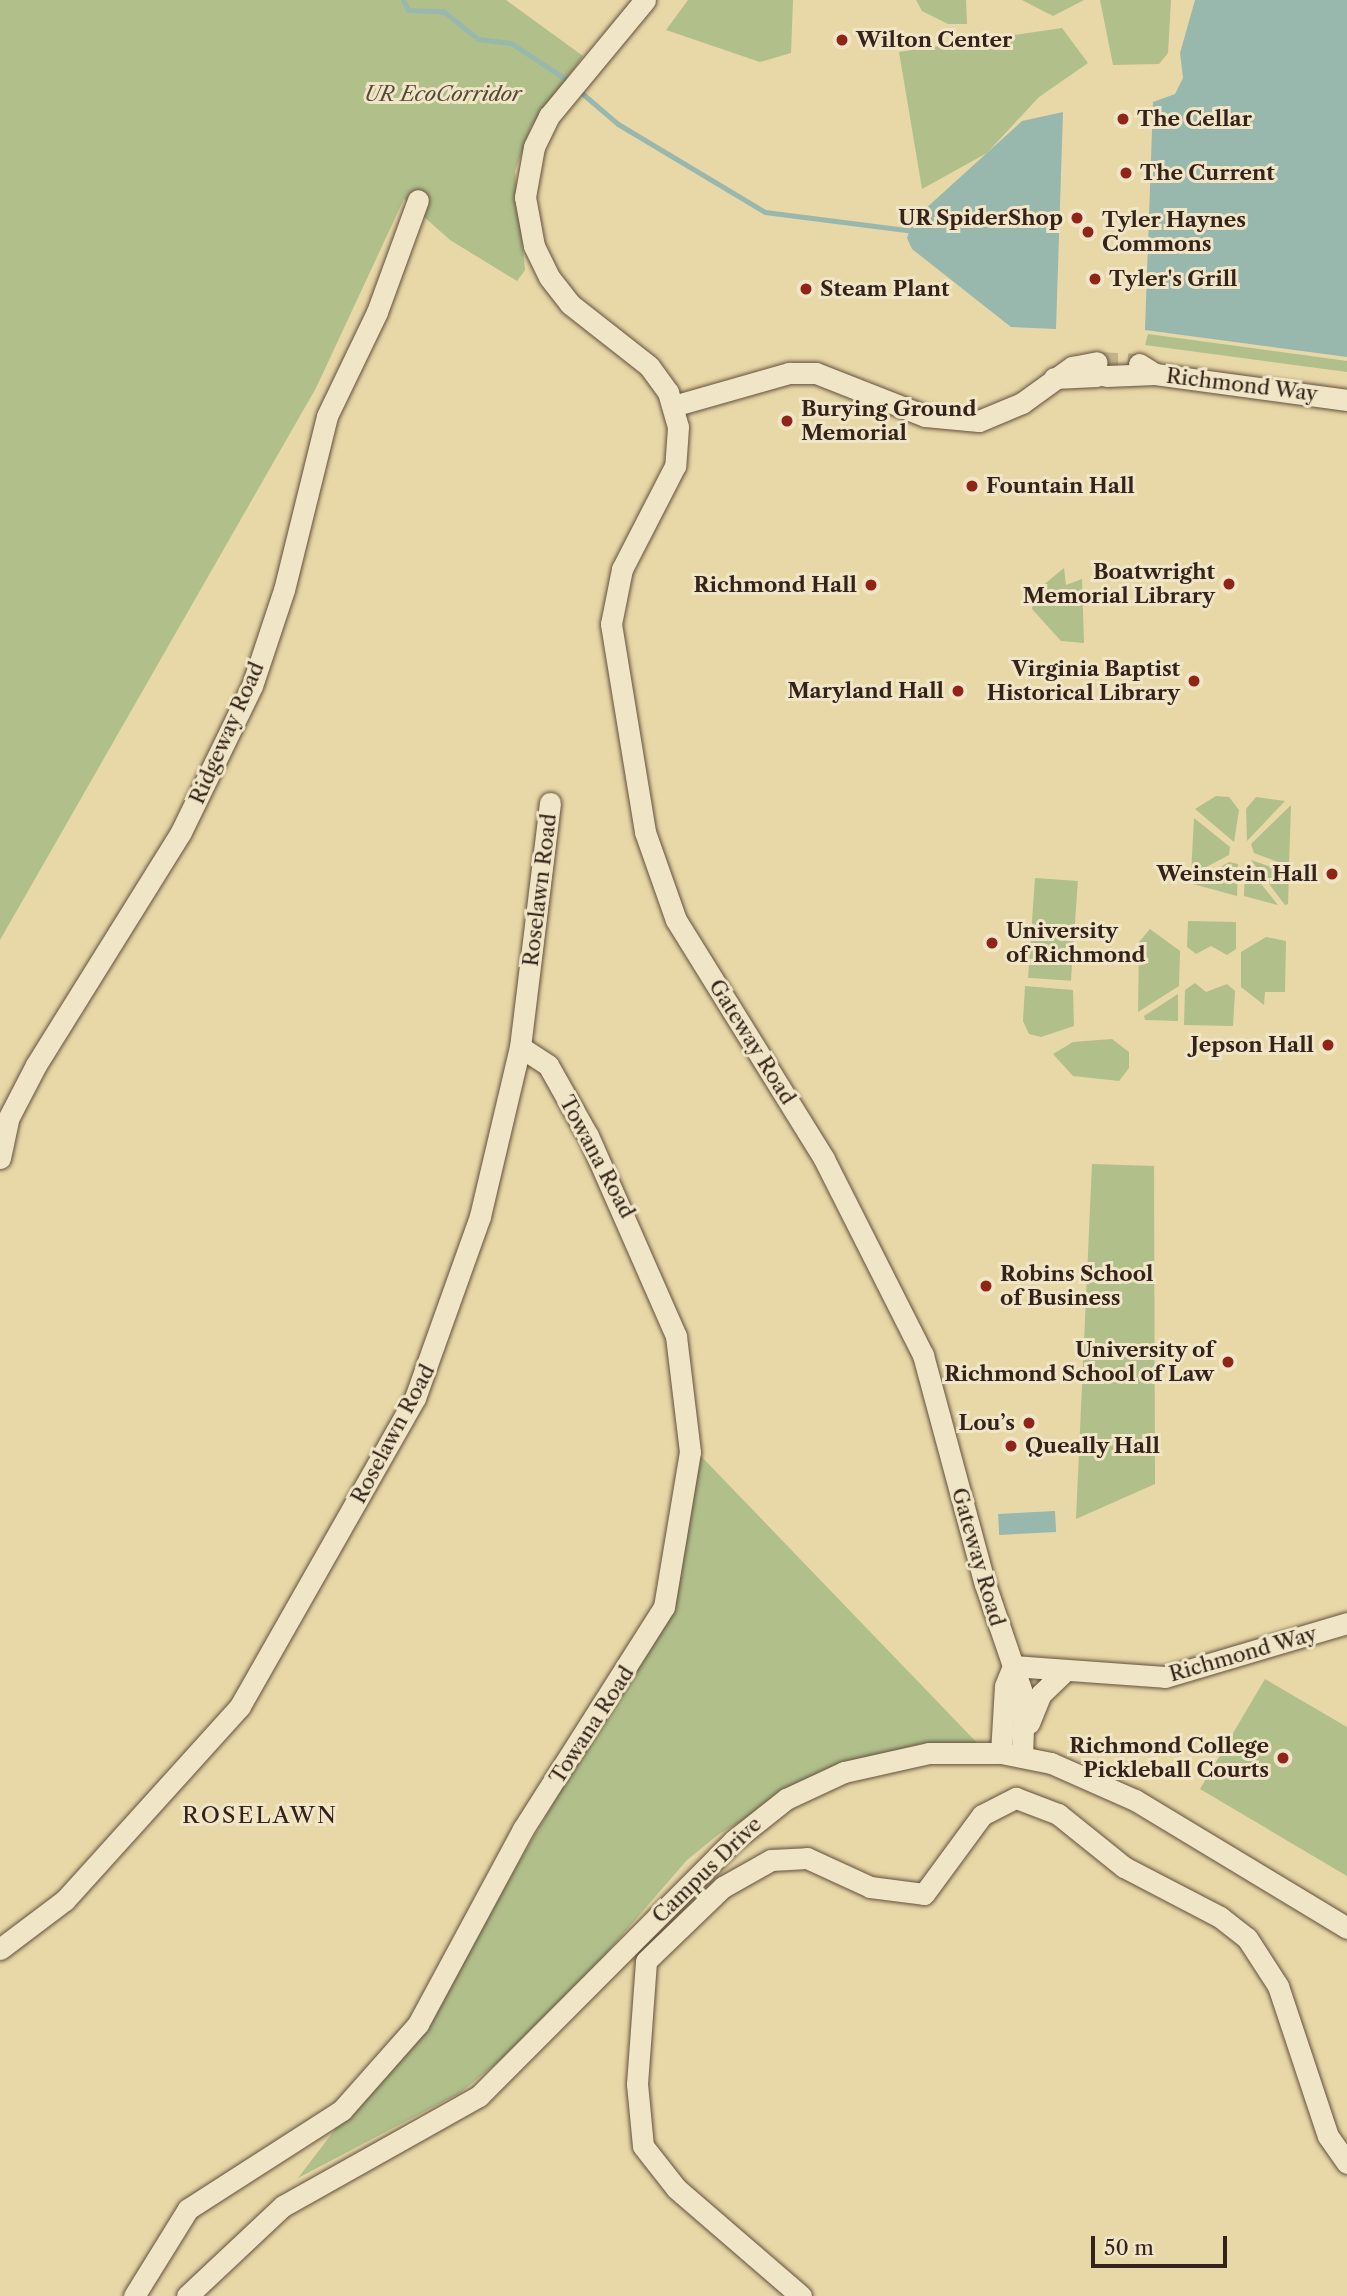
<!DOCTYPE html>
<html>
<head>
<meta charset="utf-8">
<style>
	body { margin:0 }
	#map { position:relative; width:1347px; height:2296px; overflow:hidden; background:#e8d7a7; font-family:"Libre Caslon Text",serif }
	div>[style] { position:absolute }
	.green>* { inset:0; background:#b1bf8b; transform-origin:0 0 }
	.water>* { inset:0; background:#98b8ad; transform-origin:0 0 }
	.stream>* { height:5px; margin:-2.5px; padding:0 2.5px; transform-origin:2.5px; border-radius:2.5px; background:#98b8ad }
	.minor-tunnel>* { height:21px; margin-top:-10.5px; transform-origin:0; background:repeating-linear-gradient(90deg,#c4b38b 0 21px,transparent 0 31px) }
	.roads { filter:drop-shadow(0 0 2px #62503e) drop-shadow(0 0 2px #62503e) }
	.minor>* { height:21px; margin:-10.5px; padding:0 10.5px; transform-origin:10.5px; border-radius:10.5px; background:#f0e5c6 }
	.dots>* { width:19px; height:19px; translate:-50% -50%; box-sizing:border-box; border:4px solid #f0e5c6; border-radius:50% }
	span { translate:-50% -50%; white-space:nowrap; text-align:center; line-height:1.15; -webkit-text-stroke:6px #f0e5c6; paint-order:stroke }
	.poi-label { font-size:21px; color:#35231b; font-weight:700 }
	.left { translate:0 -50%; text-align:left }
	.right { translate:-100% -50%; text-align:right }
	.park-label { font-size:21px; color:#544a37; font-style:italic }
	.street-label { font-size:21px; color:#35231b }
	.neighbourhood-label { font-size:23px; color:#35231b; letter-spacing:2px }
	.scale { position:absolute; left:1091px; top:2236px; width:136px; height:32px; box-sizing:border-box; border:4px solid #35231b; border-top:0; padding-left:9px; font-size:21px; line-height:24px; white-space:nowrap; color:#35231b; -webkit-text-stroke:5px #f0e5c6; paint-order:stroke }
</style>
</head>
<body>
<div id="map">
	<div class="green">
		<div style="clip-path:polygon(0 0,506px 0,583px 56px,531px 127px,515px 171px,525px 270px,517px 281px,450px 240px,404px 199px,316px 388px,0 940px)"></div>
		<div style="clip-path:polygon(688px 0,793px 0,791px 53px,760px 62px,666px 30px)"></div>
		<div style="clip-path:polygon(916px 0,966px 0,967px 24px,948px 24px,922px 11px)"></div>
		<div style="clip-path:polygon(1022px 0,1084px 0,1053px 16px)"></div>
		<div style="clip-path:polygon(1100px 0,1171px 0,1168px 53px,1159px 64px,1113px 65px)"></div>
		<div style="clip-path:polygon(1062px 28px,1088px 63px,1039px 97px,987px 153px,922px 189px,899px 52px)"></div>
		<div style="clip-path:polygon(1148px 334px,1340px 360px,1347px 361px,1347px 372px,1145px 345px)"></div>
		<div style="clip-path:polygon(1064px 568px,1066px 585px,1082px 579px,1084px 643px,1061px 641px,1032px 609px,1035px 592px)"></div>
		<div style="clip-path:polygon(1216px 796px,1229px 797px,1239px 810px,1234px 842px,1195px 809px)"></div>
		<div style="clip-path:polygon(1256px 797px,1285px 801px,1247px 841px,1246px 809px)"></div>
		<div style="clip-path:polygon(1291px 805px,1289px 866px,1254px 853px,1251px 844px)"></div>
		<div style="clip-path:polygon(1194px 818px,1230px 847px,1229px 855px,1191px 875px)"></div>
		<div style="clip-path:polygon(1251px 860px,1289px 873px,1288px 904px,1285px 905px)"></div>
		<div style="clip-path:polygon(1229px 862px,1238px 864px,1237px 896px,1193px 884px)"></div>
		<div style="clip-path:polygon(1245px 864px,1278px 905px,1244px 896px)"></div>
		<div style="left:1035px;top:878px;width:43px;height:100px;rotate:4deg"></div>
		<div style="clip-path:polygon(1188px 921px,1236px 922px,1236px 949px,1227px 955px,1211px 946px,1196px 954px,1187px 947px)"></div>
		<div style="clip-path:polygon(1150px 929px,1180px 951px,1179px 986px,1138px 1012px,1139px 942px)"></div>
		<div style="clip-path:polygon(1266px 937px,1286px 941px,1285px 992px,1265px 992px,1264px 1005px,1241px 987px,1241px 952px)"></div>
		<div style="clip-path:polygon(1195px 983px,1206px 992px,1227px 984px,1235px 991px,1233px 1026px,1184px 1025px,1185px 990px)"></div>
		<div style="clip-path:polygon(1025px 986px,1073px 990px,1074px 1026px,1041px 1037px,1029px 1034px,1023px 1021px)"></div>
		<div style="clip-path:polygon(1178px 994px,1178px 1021px,1145px 1020px,1144px 1016px)"></div>
		<div style="clip-path:polygon(1112px 1039px,1129px 1052px,1129px 1068px,1119px 1081px,1073px 1076px,1053px 1054px,1073px 1042px)"></div>
		<div style="clip-path:polygon(1092px 1164px,1154px 1166px,1155px 1484px,1076px 1519px)"></div>
		<div style="clip-path:polygon(697px 1452px,982px 1748px,830px 1771px,719px 1834px,687px 1860px,546px 2023px,460px 2093px,298px 2178px,454px 1973px,672px 1601px)"></div>
		<div style="clip-path:polygon(1265px 1679px,1347px 1727px,1347px 1876px,1200px 1789px)"></div>
	</div>
	<div class="water">
		<div style="clip-path:polygon(1195px 0,1347px 0,1347px 357px,1145px 330px,1153px 102px,1175px 94px,1183px 78px,1180px 53px)"></div>
		<div style="clip-path:polygon(1063px 112px,1056px 329px,1011px 327px,912px 249px,907px 238px,913px 220px,1022px 121px)"></div>
		<div style="left:1055px;top:1511px;width:21px;height:57px;rotate:87deg"></div>
	</div>
	<div class="stream">
		<div style="left:403px;top:0;width:11px;rotate:63deg"></div>
		<div style="left:408px;top:10px;width:35px;rotate:2deg"></div>
		<div style="left:443px;top:11px;width:45px;rotate:38.7deg"></div>
		<div style="left:478px;top:39px;width:33px;rotate:7deg"></div>
		<div style="left:511px;top:43px;width:71px;rotate:33.5deg"></div>
		<div style="left:577px;top:89px;width:54px;rotate:40.5deg"></div>
		<div style="left:618px;top:124px;width:171px;rotate:30.9deg"></div>
		<div style="left:765px;top:212px;width:150px;rotate:7.3deg"></div>
	</div>
	<div class="minor-tunnel">
		<div style="left:1097px;top:362px;width:42px;rotate:2.7deg"></div>
	</div>
	<div class="roads">
		<div class="minor">
			<div style="left:645px;top:0;width:151px;rotate:129.6deg"></div>
			<div style="left:549px;top:116px;width:34px;rotate:116deg"></div>
			<div style="left:534px;top:147px;width:51px;rotate:100.2deg"></div>
			<div style="left:525px;top:197px;width:50px;rotate:79.6deg"></div>
			<div style="left:534px;top:246px;width:34px;rotate:64deg"></div>
			<div style="left:549px;top:277px;width:34px;rotate:52deg"></div>
			<div style="left:570px;top:304px;width:100px;rotate:38.1deg"></div>
			<div style="left:649px;top:366px;width:32px;rotate:54deg"></div>
			<div style="left:668px;top:392px;width:36px;rotate:74deg"></div>
			<div style="left:678px;top:427px;width:39px;rotate:94deg"></div>
			<div style="left:675px;top:466px;width:116px;rotate:117.2deg"></div>
			<div style="left:622px;top:569px;width:56px;rotate:101.3deg"></div>
			<div style="left:611px;top:624px;width:211px;rotate:80.7deg"></div>
			<div style="left:645px;top:832px;width:93px;rotate:70.6deg"></div>
			<div style="left:676px;top:920px;width:281px;rotate:58.2deg"></div>
			<div style="left:824px;top:1159px;width:220px;rotate:63.2deg"></div>
			<div style="left:923px;top:1355px;width:237px;rotate:74.9deg"></div>
			<div style="left:985px;top:1584px;width:120px;rotate:71.1deg"></div>
			<div style="left:1024px;top:1698px;width:59px;rotate:91.9deg"></div>
			<div style="left:1139px;top:364px;width:19px;rotate:32deg"></div>
			<div style="left:1155px;top:374px;width:194px;rotate:7.7deg"></div>
			<div style="left:1106px;top:376px;width:49px;rotate:-2.3deg"></div>
			<div style="left:1054px;top:378px;width:43px;rotate:-2.7deg"></div>
			<div style="left:673px;top:406px;width:121px;rotate:-15.9deg"></div>
			<div style="left:789px;top:373px;width:27px"></div>
			<div style="left:816px;top:373px;width:117px;rotate:21.5deg"></div>
			<div style="left:925px;top:416px;width:54px;rotate:5.3deg"></div>
			<div style="left:979px;top:421px;width:47px;rotate:-22.7deg"></div>
			<div style="left:1022px;top:403px;width:62px;rotate:-35.8deg"></div>
			<div style="left:1072px;top:367px;width:25px;rotate:-11deg"></div>
			<div style="left:0;top:1158px;width:40px;rotate:-78deg"></div>
			<div style="left:8px;top:1119px;width:61px;rotate:-62.6deg"></div>
			<div style="left:36px;top:1065px;width:274px;rotate:-58.1deg"></div>
			<div style="left:181px;top:832px;width:162px;rotate:-64.1deg"></div>
			<div style="left:252px;top:686px;width:101px;rotate:-71.6deg"></div>
			<div style="left:284px;top:590px;width:179px;rotate:-76.1deg"></div>
			<div style="left:327px;top:416px;width:115px;rotate:-64.3deg"></div>
			<div style="left:377px;top:312px;width:119px;rotate:-69.9deg"></div>
			<div style="left:1013px;top:1666px;width:152px;rotate:4.1deg"></div>
			<div style="left:1165px;top:1677px;width:190px;rotate:-16.5deg"></div>
			<div style="left:1029px;top:1723px;width:31px;rotate:-68deg"></div>
			<div style="left:1041px;top:1694px;width:29px;rotate:-44deg"></div>
			<div style="left:1001px;top:1753px;width:67px;rotate:-86.6deg"></div>
			<div style="left:1005px;top:1686px;width:22px;rotate:-68deg"></div>
			<div style="left:0;top:1949px;width:81px;rotate:-37deg"></div>
			<div style="left:65px;top:1900px;width:261px;rotate:-47.9deg"></div>
			<div style="left:240px;top:1706px;width:354px;rotate:-60.4deg"></div>
			<div style="left:415px;top:1398px;width:193px;rotate:-70.3deg"></div>
			<div style="left:480px;top:1216px;width:174px;rotate:-76.7deg"></div>
			<div style="left:520px;top:1047px;width:246px;rotate:-83deg"></div>
			<div style="left:134px;top:2296px;width:102px;rotate:-58.2deg"></div>
			<div style="left:188px;top:2209px;width:183px;rotate:-32.7deg"></div>
			<div style="left:342px;top:2110px;width:115px;rotate:-48.5deg"></div>
			<div style="left:418px;top:2024px;width:221px;rotate:-61.7deg"></div>
			<div style="left:523px;top:1829px;width:263px;rotate:-57.6deg"></div>
			<div style="left:664px;top:1607px;width:157px;rotate:-80.5deg"></div>
			<div style="left:690px;top:1452px;width:117px;rotate:-96.9deg"></div>
			<div style="left:676px;top:1336px;width:219px;rotate:-113.7deg"></div>
			<div style="left:588px;top:1136px;width:81px;rotate:-119.4deg"></div>
			<div style="left:548px;top:1065px;width:33px;rotate:-147deg"></div>
			<div style="left:187px;top:2296px;width:132px;rotate:-43.2deg"></div>
			<div style="left:283px;top:2206px;width:225px;rotate:-29.3deg"></div>
			<div style="left:479px;top:2096px;width:360px;rotate:-45.1deg"></div>
			<div style="left:733px;top:1841px;width:68px;rotate:-38.4deg"></div>
			<div style="left:786px;top:1799px;width:64px;rotate:-25deg"></div>
			<div style="left:844px;top:1772px;width:87px;rotate:-12.6deg"></div>
			<div style="left:929px;top:1753px;width:72px"></div>
			<div style="left:1001px;top:1753px;width:51px;rotate:11.3deg"></div>
			<div style="left:1051px;top:1763px;width:92px;rotate:23.8deg"></div>
			<div style="left:1135px;top:1800px;width:248px;rotate:31.1deg"></div>
			<div style="left:801px;top:2296px;width:165px;rotate:-139.2deg"></div>
			<div style="left:676px;top:2188px;width:53px;rotate:-128.2deg"></div>
			<div style="left:643px;top:2146px;width:62px;rotate:-95.5deg"></div>
			<div style="left:637px;top:2084px;width:123px;rotate:-85.8deg"></div>
			<div style="left:646px;top:1961px;width:107px;rotate:-43.9deg"></div>
			<div style="left:723px;top:1887px;width:55px;rotate:-29.4deg"></div>
			<div style="left:771px;top:1860px;width:36px;rotate:-3deg"></div>
			<div style="left:807px;top:1858px;width:69px;rotate:24.7deg"></div>
			<div style="left:870px;top:1887px;width:54px;rotate:7.4deg"></div>
			<div style="left:924px;top:1894px;width:98px;rotate:-53.7deg"></div>
			<div style="left:982px;top:1815px;width:38px;rotate:-27deg"></div>
			<div style="left:1016px;top:1798px;width:45px;rotate:20.9deg"></div>
			<div style="left:1058px;top:1814px;width:85px;rotate:38.8deg"></div>
			<div style="left:1124px;top:1867px;width:108px;rotate:27.5deg"></div>
			<div style="left:1220px;top:1917px;width:34px;rotate:38deg"></div>
			<div style="left:1247px;top:1938px;width:57px;rotate:57.1deg"></div>
			<div style="left:1278px;top:1986px;width:158px;rotate:71.6deg"></div>
			<div style="left:1328px;top:2136px;width:33px;rotate:55deg"></div>
		</div>
	</div>
	<div class="dots">
		<div style="left:842px;top:40px;background:#8f2418"></div>
		<div style="left:1123px;top:119px;background:#8f2418"></div>
		<div style="left:1126px;top:173px;background:#8f2418"></div>
		<div style="left:1077px;top:218px;background:#8f2418"></div>
		<div style="left:1088px;top:232px;background:#8f2418"></div>
		<div style="left:1095px;top:279px;background:#8f2418"></div>
		<div style="left:806px;top:289px;background:#8f2418"></div>
		<div style="left:787px;top:421px;background:#8f2418"></div>
		<div style="left:972px;top:486px;background:#8f2418"></div>
		<div style="left:1229px;top:584px;background:#8f2418"></div>
		<div style="left:871px;top:585px;background:#8f2418"></div>
		<div style="left:1194px;top:681px;background:#8f2418"></div>
		<div style="left:958px;top:691px;background:#8f2418"></div>
		<div style="left:1332px;top:874px;background:#8f2418"></div>
		<div style="left:992px;top:943px;background:#8f2418"></div>
		<div style="left:1328px;top:1045px;background:#8f2418"></div>
		<div style="left:986px;top:1286px;background:#8f2418"></div>
		<div style="left:1228px;top:1362px;background:#8f2418"></div>
		<div style="left:1029px;top:1423px;background:#8f2418"></div>
		<div style="left:1011px;top:1446px;background:#8f2418"></div>
		<div style="left:1283px;top:1758px;background:#8f2418"></div>
	</div>
	<div class="poi-label">
		<span class="left" style="left:856px;top:40px">Wilton Center</span>
		<span class="left" style="left:1137px;top:119px">The Cellar</span>
		<span class="left" style="left:1140px;top:173px">The Current</span>
		<span class="right" style="left:1063px;top:218px">UR SpiderShop</span>
		<span class="left" style="left:1102px;top:232px">Tyler Haynes<br>Commons</span>
		<span class="left" style="left:1109px;top:279px">Tyler's Grill</span>
		<span class="left" style="left:820px;top:289px">Steam Plant</span>
		<span class="left" style="left:801px;top:421px">Burying Ground<br>Memorial</span>
		<span class="left" style="left:986px;top:486px">Fountain Hall</span>
		<span class="right" style="left:1215px;top:584px">Boatwright<br>Memorial Library</span>
		<span class="right" style="left:857px;top:585px">Richmond Hall</span>
		<span class="right" style="left:1180px;top:681px">Virginia Baptist<br>Historical Library</span>
		<span class="right" style="left:944px;top:691px">Maryland Hall</span>
		<span class="right" style="left:1318px;top:874px">Weinstein Hall</span>
		<span class="left" style="left:1006px;top:943px">University<br>of Richmond</span>
		<span class="right" style="left:1314px;top:1045px">Jepson Hall</span>
		<span class="left" style="left:1000px;top:1286px">Robins School<br>of Business</span>
		<span class="right" style="left:1214px;top:1362px">University of<br>Richmond School of Law</span>
		<span class="right" style="left:1015px;top:1423px">Lou’s</span>
		<span class="left" style="left:1025px;top:1446px">Queally Hall</span>
		<span class="right" style="left:1269px;top:1758px">Richmond College<br>Pickleball Courts</span>
	</div>
	<div class="park-label">
		<span style="left:443px;top:94px">UR EcoCorridor</span>
	</div>
	<div class="street-label">
		<span style="left:1242px;top:385px;rotate:7deg">Richmond Way</span>
		<span style="left:227px;top:733px;rotate:-66deg">Ridgeway Road</span>
		<span style="left:540px;top:890px;rotate:-83deg">Roselawn Road</span>
		<span style="left:752px;top:1042px;rotate:58deg">Gateway Road</span>
		<span style="left:597px;top:1157px;rotate:62deg">Towana Road</span>
		<span style="left:393px;top:1434px;rotate:-62deg">Roselawn Road</span>
		<span style="left:978px;top:1557px;rotate:74deg">Gateway Road</span>
		<span style="left:1243px;top:1654px;rotate:-16deg">Richmond Way</span>
		<span style="left:592px;top:1725px;rotate:-57deg">Towana Road</span>
		<span style="left:707px;top:1870px;rotate:-44deg">Campus Drive</span>
	</div>
	<div class="neighbourhood-label">
		<span style="left:260px;top:1815px">ROSELAWN</span>
	</div>
	<div class="scale">50 m</div>
</div>
</body>
</html>
